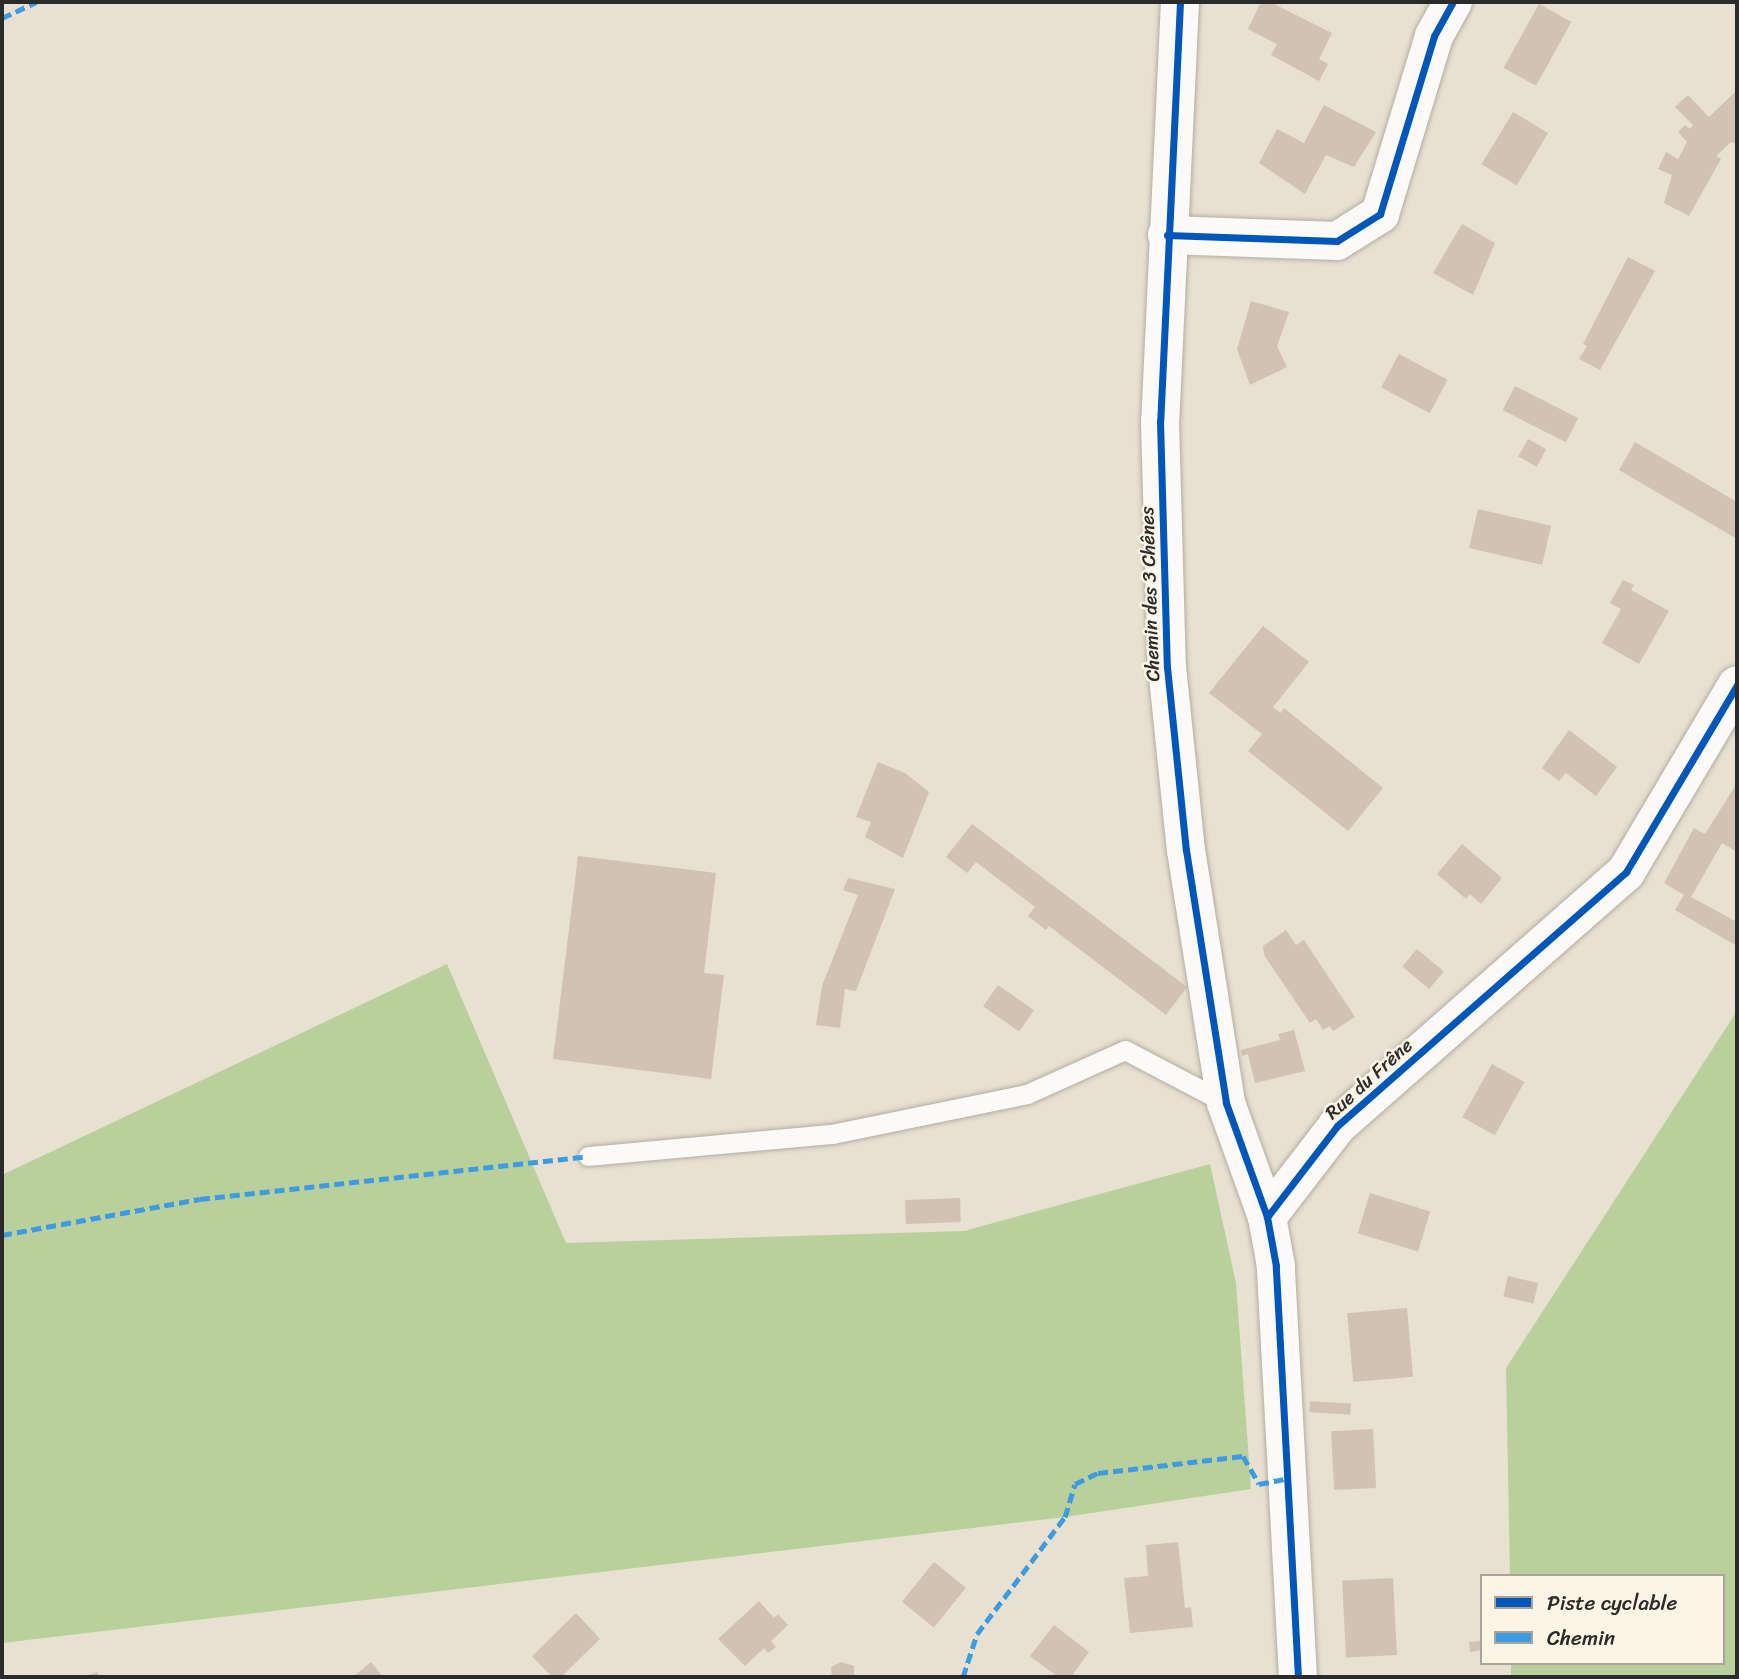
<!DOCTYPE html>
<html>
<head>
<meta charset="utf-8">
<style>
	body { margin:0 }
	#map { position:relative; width:1739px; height:1679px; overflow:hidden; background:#e8e0d0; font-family:Sriracha,sans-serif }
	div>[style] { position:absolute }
	.green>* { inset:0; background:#b9d09d }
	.building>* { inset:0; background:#d1c2b3; transform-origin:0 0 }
	.roads { filter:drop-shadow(0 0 2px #b3ada3) drop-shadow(0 0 2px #b3ada3) }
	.service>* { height:19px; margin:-9.5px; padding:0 9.5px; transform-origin:9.5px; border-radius:9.5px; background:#fcfaf8 }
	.minor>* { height:38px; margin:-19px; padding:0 19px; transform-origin:19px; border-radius:19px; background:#fcfaf8 }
	.quiet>* { height:5px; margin-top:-2.5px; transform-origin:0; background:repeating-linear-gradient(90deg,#3d9ce1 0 10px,transparent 0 15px) }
	.cycleway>* { height:7px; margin:-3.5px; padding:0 3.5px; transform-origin:3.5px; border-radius:3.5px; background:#0057b8 }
	span { translate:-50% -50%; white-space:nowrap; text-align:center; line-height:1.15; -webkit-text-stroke:5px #fcf5e5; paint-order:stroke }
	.street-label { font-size:19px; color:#2b2b2b }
	.frame { position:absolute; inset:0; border:4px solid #2b2b2b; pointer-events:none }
	.legend { position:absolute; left:1480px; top:1574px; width:245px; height:91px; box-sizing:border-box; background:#fcf5e5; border:2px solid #a8a49b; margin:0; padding:9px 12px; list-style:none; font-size:21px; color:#2b2b2b }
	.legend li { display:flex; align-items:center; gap:14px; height:35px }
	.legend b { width:35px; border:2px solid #a8a49b }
</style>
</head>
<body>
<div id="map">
	<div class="green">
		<div style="clip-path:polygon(447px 964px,566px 1243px,964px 1231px,1210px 1164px,1236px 1283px,1251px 1489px,1065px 1517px,2px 1643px,2px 1175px)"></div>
		<div style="clip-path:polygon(1737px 1011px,1737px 1677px,1511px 1677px,1511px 1663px,1723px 1663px,1723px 1576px,1510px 1576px,1506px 1368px)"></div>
	</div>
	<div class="building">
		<div style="clip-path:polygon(1261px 2px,1270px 2px,1332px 33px,1319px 59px,1328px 64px,1319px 81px,1271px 55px,1277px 44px,1248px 29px)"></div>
		<div style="left:1539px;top:4px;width:37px;height:73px;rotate:29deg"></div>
		<div style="clip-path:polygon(1737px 90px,1737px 144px,1731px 142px,1716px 156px,1721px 159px,1689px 216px,1664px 203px,1672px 175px,1658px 169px,1666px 152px,1678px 159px,1687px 142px,1678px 132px,1685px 125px,1690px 129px,1693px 125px,1675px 107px,1688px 95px,1709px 117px)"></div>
		<div style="clip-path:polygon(1324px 105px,1376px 132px,1354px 167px,1326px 155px,1305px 194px,1259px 163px,1277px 129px,1304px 143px)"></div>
		<div style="left:1513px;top:112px;width:41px;height:61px;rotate:31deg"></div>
		<div style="clip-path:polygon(1462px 224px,1495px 243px,1473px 295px,1433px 273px)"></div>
		<div style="clip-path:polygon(1628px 257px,1655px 271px,1600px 370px,1579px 359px,1587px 346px,1583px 344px)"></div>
		<div style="clip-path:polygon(1251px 301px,1289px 312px,1277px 346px,1287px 367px,1250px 385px,1237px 349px)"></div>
		<div style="left:1399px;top:354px;width:55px;height:38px;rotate:28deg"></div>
		<div style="left:1515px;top:386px;width:71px;height:27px;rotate:27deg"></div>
		<div style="left:1528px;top:439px;width:21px;height:20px;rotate:29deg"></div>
		<div style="clip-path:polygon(1635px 442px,1737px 502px,1737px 539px,1619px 470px)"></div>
		<div style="left:1478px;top:509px;width:75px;height:40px;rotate:13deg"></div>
		<div style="clip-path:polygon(1623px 580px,1634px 585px,1631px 590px,1669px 611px,1639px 664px,1602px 643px,1621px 609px,1610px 603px)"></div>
		<div style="clip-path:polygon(1263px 626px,1309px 662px,1273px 707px,1281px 713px,1284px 708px,1383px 788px,1348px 831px,1248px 751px,1262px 734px,1209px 693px)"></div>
		<div style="clip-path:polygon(1569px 730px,1617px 767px,1596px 796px,1566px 773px,1559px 781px,1542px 768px)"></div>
		<div style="clip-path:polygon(878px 762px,905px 773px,929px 792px,903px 858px,865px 837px,871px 822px,856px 817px)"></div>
		<div style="clip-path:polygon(1737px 783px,1737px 852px,1722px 843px,1691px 897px,1737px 922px,1737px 946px,1675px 910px,1684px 895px,1664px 883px,1694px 828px,1705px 834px)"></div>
		<div style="clip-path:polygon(972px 824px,1187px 987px,1166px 1015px,1049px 926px,1046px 930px,1028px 916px,1035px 907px,976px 862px,967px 873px,946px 857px)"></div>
		<div style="clip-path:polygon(1462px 844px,1502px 878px,1481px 904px,1470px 894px,1466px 899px,1437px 874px)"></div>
		<div style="clip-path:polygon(578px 856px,716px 873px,704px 973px,724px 975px,711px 1079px,553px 1059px)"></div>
		<div style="clip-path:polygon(848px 878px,895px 889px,856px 991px,845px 989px,840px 1028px,816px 1025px,822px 986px,858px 895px,843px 890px)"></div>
		<div style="clip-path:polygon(1286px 930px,1296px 945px,1304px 940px,1355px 1017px,1333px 1031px,1330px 1026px,1323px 1030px,1316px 1019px,1310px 1023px,1264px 955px,1263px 946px)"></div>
		<div style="left:1417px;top:949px;width:35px;height:23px;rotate:40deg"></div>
		<div style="left:998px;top:985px;width:44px;height:26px;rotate:35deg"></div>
		<div style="clip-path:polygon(1294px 1030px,1305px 1071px,1255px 1083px,1248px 1054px,1242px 1056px,1241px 1050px,1280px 1040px,1278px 1034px)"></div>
		<div style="left:1492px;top:1064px;width:37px;height:61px;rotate:29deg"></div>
		<div style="left:1370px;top:1193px;width:63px;height:42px;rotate:17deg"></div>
		<div style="left:960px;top:1198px;width:24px;height:55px;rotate:88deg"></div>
		<div style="left:1508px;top:1276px;width:31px;height:21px;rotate:13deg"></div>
		<div style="left:1407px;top:1308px;width:69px;height:60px;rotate:85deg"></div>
		<div style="left:1310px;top:1401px;width:41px;height:11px;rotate:4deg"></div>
		<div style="left:1373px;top:1429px;width:59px;height:42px;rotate:87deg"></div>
		<div style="clip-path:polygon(1178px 1542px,1185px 1608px,1191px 1607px,1193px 1627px,1130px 1633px,1124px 1578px,1148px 1576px,1146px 1545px)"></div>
		<div style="left:934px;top:1562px;width:41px;height:51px;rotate:39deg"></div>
		<div style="left:1393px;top:1578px;width:77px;height:51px;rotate:87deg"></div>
		<div style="clip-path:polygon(759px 1601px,774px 1618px,778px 1614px,788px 1625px,771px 1641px,776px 1647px,768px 1653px,764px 1648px,745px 1666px,718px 1639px)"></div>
		<div style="clip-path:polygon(576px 1613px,600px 1639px,561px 1677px,552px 1677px,532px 1656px)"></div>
		<div style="clip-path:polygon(1054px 1625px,1089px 1652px,1071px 1677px,1058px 1677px,1030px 1656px)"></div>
		<div style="clip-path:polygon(1482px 1641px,1482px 1650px,1470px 1652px,1469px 1642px)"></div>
		<div style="clip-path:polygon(371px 1662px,383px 1677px,353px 1677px)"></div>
		<div style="clip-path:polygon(841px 1662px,854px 1666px,854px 1677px,832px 1677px,831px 1667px)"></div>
		<div style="clip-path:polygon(97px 1672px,99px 1677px,82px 1677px)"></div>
	</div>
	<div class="roads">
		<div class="service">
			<div style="left:588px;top:1156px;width:245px;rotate:-5.2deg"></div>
			<div style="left:832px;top:1134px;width:199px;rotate:-11.6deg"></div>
			<div style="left:1027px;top:1094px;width:107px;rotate:-24.2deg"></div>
			<div style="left:1125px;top:1050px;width:114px;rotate:27.7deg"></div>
		</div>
		<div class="minor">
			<div style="left:1180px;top:2px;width:419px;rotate:92.7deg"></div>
			<div style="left:1160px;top:421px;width:246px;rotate:88.4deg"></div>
			<div style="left:1167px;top:667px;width:184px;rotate:84.1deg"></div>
			<div style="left:1186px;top:850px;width:256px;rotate:81deg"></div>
			<div style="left:1226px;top:1103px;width:121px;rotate:70.2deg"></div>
			<div style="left:1167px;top:235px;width:170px;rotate:2deg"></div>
			<div style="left:1337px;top:241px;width:51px;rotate:-32.1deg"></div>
			<div style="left:1380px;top:214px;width:186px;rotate:-73.1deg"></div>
			<div style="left:1434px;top:36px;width:39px;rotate:-61deg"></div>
			<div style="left:1298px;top:1677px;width:412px;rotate:-93.1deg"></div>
			<div style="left:1276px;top:1266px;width:50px;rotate:-100.4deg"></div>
			<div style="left:1267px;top:1217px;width:115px;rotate:-52.4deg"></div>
			<div style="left:1337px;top:1126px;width:385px;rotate:-41.3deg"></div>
			<div style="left:1626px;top:872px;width:217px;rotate:-59.3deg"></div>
		</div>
	</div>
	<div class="quiet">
		<div style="left:2px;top:18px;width:38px;rotate:-25deg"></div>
		<div style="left:2px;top:1235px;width:201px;rotate:-10.3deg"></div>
		<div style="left:200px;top:1199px;width:390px;rotate:-6.3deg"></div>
		<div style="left:963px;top:1677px;width:45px;rotate:-72deg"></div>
		<div style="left:977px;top:1634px;width:146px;rotate:-53.1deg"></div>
		<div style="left:1065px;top:1517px;width:34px;rotate:-73deg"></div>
		<div style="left:1075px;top:1484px;width:25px;rotate:-26deg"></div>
		<div style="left:1098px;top:1473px;width:146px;rotate:-6.7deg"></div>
		<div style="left:1243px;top:1456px;width:32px;rotate:60deg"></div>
		<div style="left:1259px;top:1484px;width:26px;rotate:-11deg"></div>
	</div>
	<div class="cycleway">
		<div style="left:1180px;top:2px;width:419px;rotate:92.7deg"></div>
		<div style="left:1160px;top:421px;width:246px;rotate:88.4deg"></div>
		<div style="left:1167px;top:667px;width:184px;rotate:84.1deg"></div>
		<div style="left:1186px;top:850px;width:256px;rotate:81deg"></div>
		<div style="left:1226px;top:1103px;width:121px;rotate:70.2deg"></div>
		<div style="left:1167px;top:235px;width:170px;rotate:2deg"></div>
		<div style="left:1337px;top:241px;width:51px;rotate:-32.1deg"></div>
		<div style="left:1380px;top:214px;width:186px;rotate:-73.1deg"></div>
		<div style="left:1434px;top:36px;width:39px;rotate:-61deg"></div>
		<div style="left:1298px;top:1677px;width:412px;rotate:-93.1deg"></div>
		<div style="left:1276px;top:1266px;width:50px;rotate:-100.4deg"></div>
		<div style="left:1267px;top:1217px;width:115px;rotate:-52.4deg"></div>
		<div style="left:1337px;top:1126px;width:385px;rotate:-41.3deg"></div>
		<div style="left:1626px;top:872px;width:217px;rotate:-59.3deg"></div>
	</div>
	<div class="street-label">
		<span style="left:1150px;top:594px;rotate:-92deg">Chemin des 3 Chênes</span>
		<span style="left:1369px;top:1079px;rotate:-42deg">Rue du Frêne</span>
	</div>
	<div class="frame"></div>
	<ul class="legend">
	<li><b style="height:9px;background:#0057b8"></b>Piste cyclable</li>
	<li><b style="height:9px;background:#3d9ce1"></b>Chemin</li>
	</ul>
</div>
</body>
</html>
